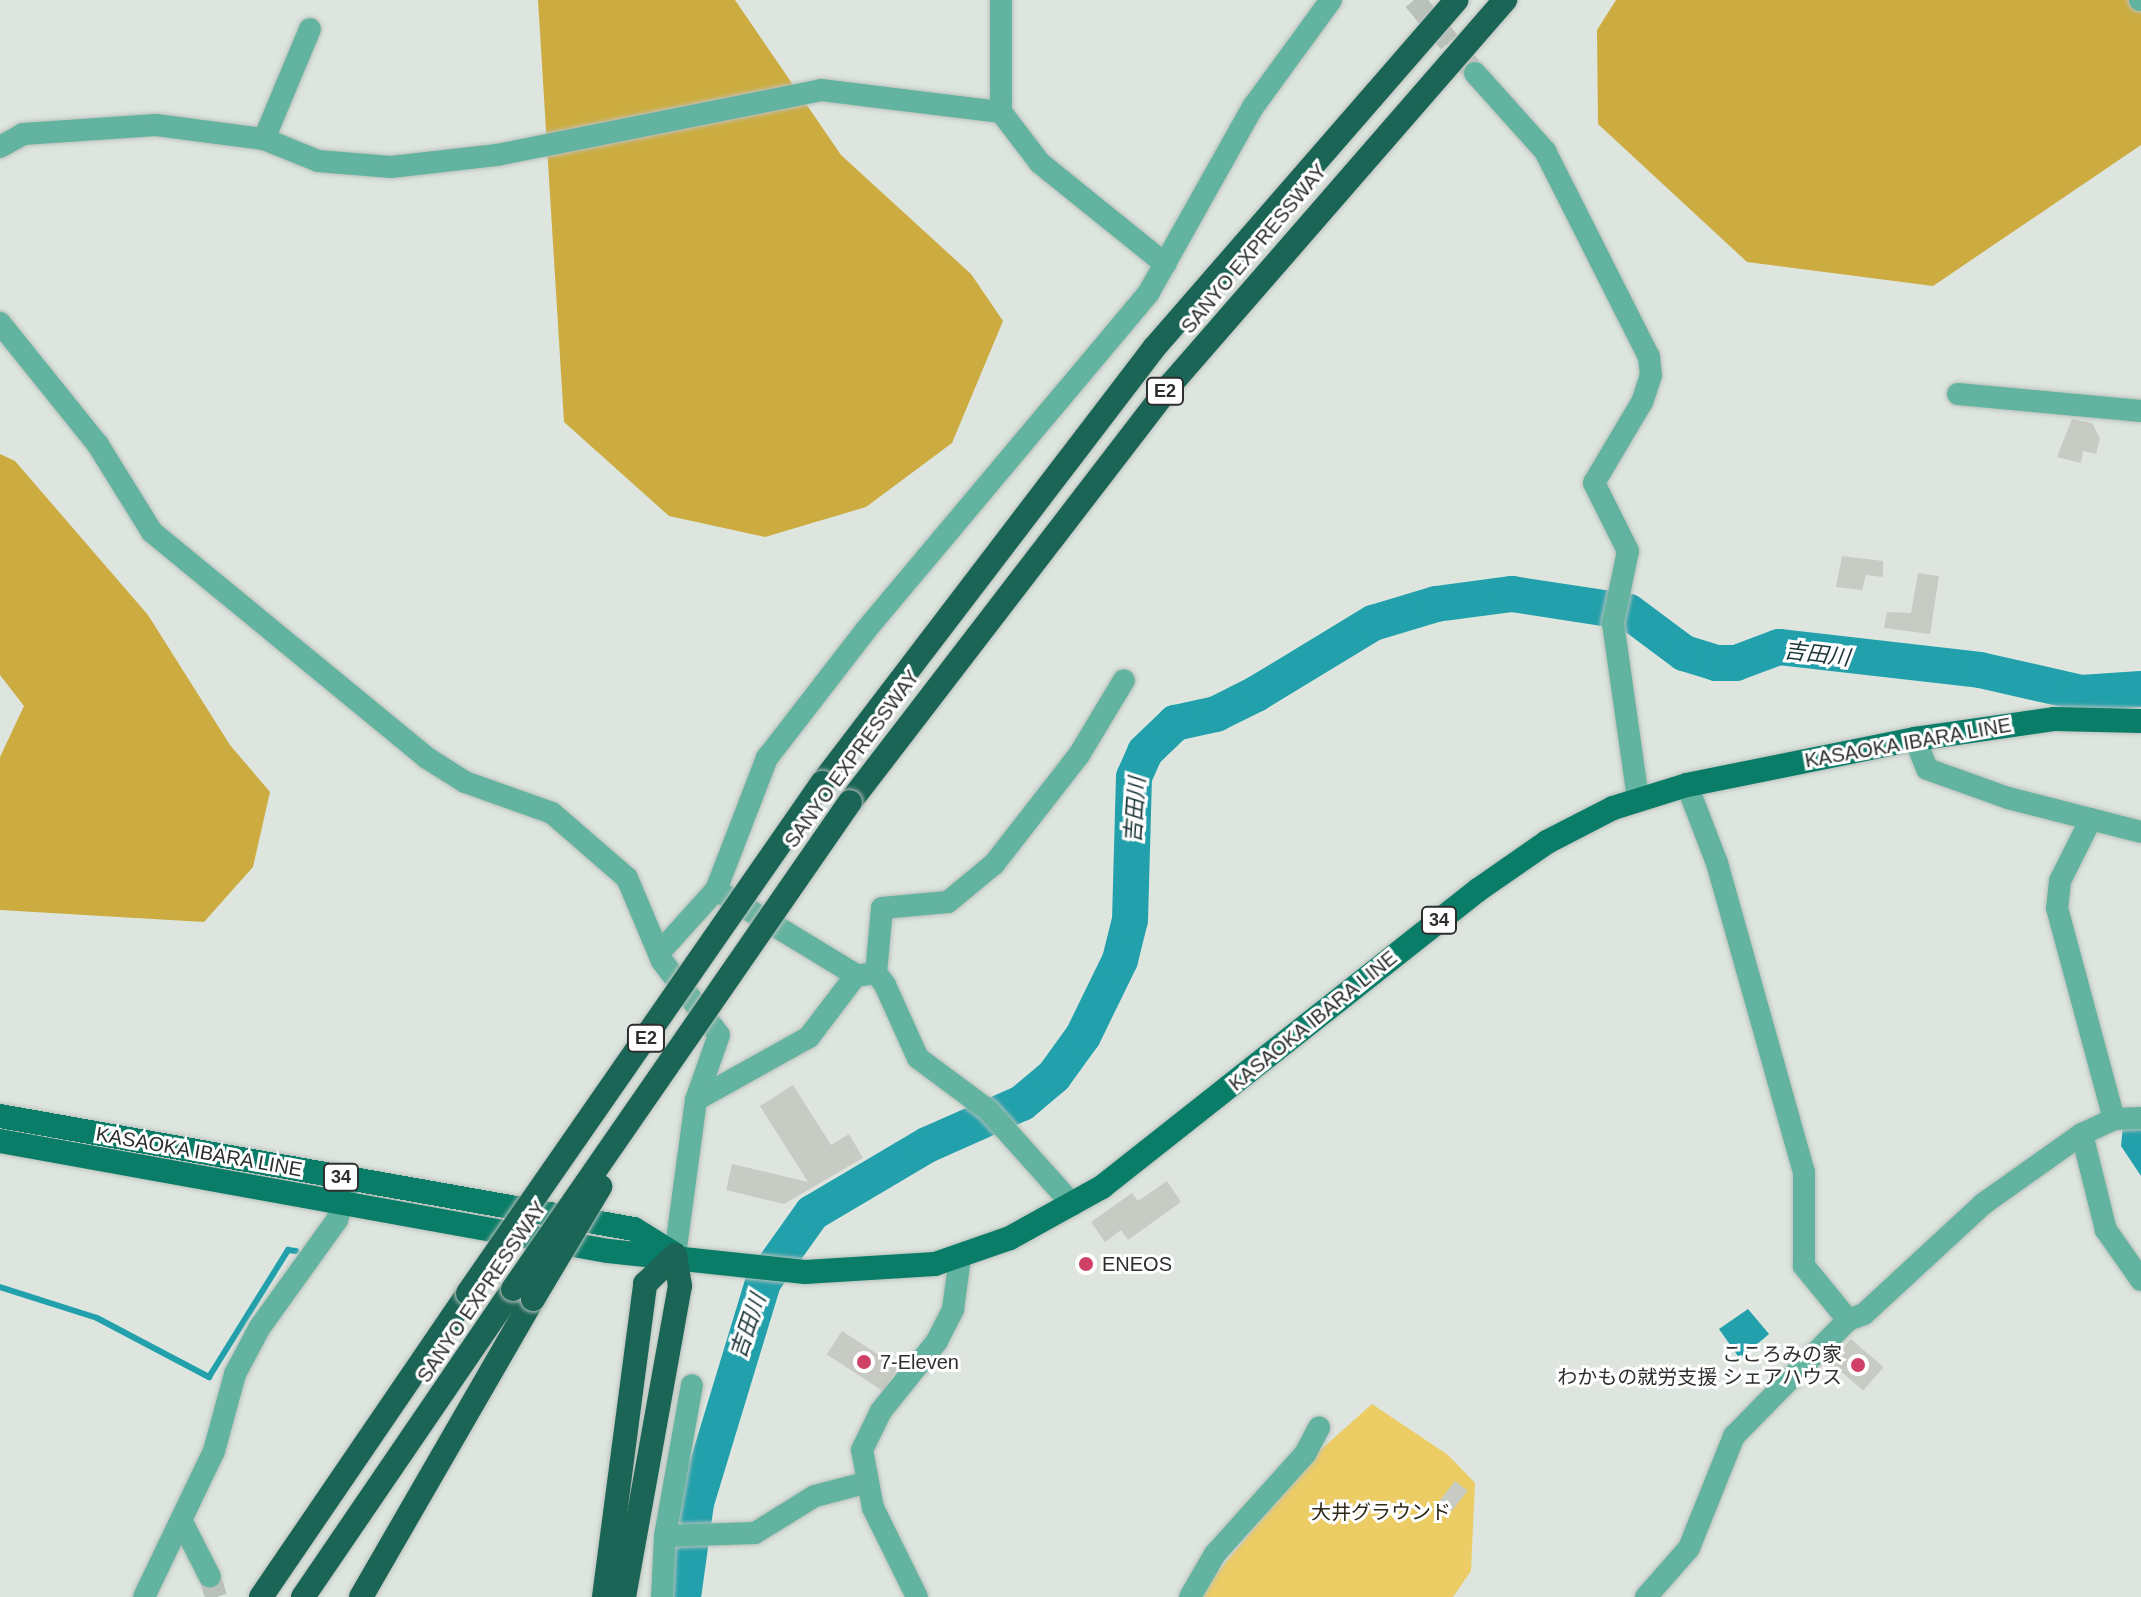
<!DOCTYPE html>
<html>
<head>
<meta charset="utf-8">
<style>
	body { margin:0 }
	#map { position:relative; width:2141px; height:1597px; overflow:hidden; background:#dee5df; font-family:Arial,"Noto Sans JP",sans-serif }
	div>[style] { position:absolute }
	.green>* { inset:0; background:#eccc65 }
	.forest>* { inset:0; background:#ccac41 }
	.water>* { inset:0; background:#22a0ab }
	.stream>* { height:6px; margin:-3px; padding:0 3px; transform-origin:3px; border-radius:3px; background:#22a0ab }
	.river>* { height:36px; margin:-18px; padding:0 18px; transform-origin:18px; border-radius:18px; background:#22a0ab }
	.building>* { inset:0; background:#c8cbc3; transform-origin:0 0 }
	.minor-tunnel>* { height:22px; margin-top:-11px; transform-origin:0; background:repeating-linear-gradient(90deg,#bac1bb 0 22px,transparent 0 33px) }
	.roads { filter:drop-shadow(0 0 2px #bac1bb) drop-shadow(0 0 2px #bac1bb) }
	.minor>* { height:22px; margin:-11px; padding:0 11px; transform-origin:11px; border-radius:11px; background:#62b39f }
	.major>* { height:24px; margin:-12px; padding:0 12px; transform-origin:12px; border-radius:12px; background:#0a7d69 }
	.highway>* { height:24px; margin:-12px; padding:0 12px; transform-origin:12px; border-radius:12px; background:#1b6556 }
	.bridges { filter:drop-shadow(0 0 2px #bac1bb) drop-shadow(0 0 2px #bac1bb) }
	.highway-bridge>* { height:24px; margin:-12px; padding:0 12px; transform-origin:12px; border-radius:12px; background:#1b6556 }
	.dots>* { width:22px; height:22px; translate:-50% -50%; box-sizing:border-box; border:4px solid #fff; border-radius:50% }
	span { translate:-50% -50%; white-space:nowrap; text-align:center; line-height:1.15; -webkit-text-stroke:6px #fff; paint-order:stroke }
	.shield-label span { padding:2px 6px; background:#fff; border:2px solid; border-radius:6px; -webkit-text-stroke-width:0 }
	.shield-label { font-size:18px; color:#2c2f2d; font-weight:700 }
	.street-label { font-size:20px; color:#2c2f2d }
	.poi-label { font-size:20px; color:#2c2f2d }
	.left { translate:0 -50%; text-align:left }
	.right { translate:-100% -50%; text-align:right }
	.park-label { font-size:20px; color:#2f2917 }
	.water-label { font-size:22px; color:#1c3639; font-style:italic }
</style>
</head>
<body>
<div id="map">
	<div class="green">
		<div style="clip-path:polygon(1372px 1404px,1448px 1455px,1475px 1483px,1471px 1571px,1453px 1597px,1197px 1597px,1316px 1454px)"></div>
	</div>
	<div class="forest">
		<div style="clip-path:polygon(538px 0,735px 0,841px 155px,971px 274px,1003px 321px,952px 443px,866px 507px,765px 537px,669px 516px,564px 422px)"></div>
		<div style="clip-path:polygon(1616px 0,2141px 0,2141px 145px,1933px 286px,1747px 262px,1598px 124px,1597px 30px)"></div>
		<div style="clip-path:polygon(0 454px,15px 461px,148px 615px,230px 745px,270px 792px,253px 867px,204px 922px,0 910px,0 757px,24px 706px,0 675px)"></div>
	</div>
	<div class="water">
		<div style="clip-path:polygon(2123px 1126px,2141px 1128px,2141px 1176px,2121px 1146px)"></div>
		<div style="clip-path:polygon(1748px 1309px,1769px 1334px,1740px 1359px,1719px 1329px)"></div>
	</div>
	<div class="stream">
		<div style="left:0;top:1287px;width:102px;rotate:17.7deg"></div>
		<div style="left:97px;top:1318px;width:127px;rotate:27.8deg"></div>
		<div style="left:209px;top:1377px;width:150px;rotate:-58.1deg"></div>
		<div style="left:288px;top:1250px;width:8px;rotate:7deg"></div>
	</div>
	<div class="river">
		<div style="left:683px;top:1597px;width:95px;rotate:-82.1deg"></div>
		<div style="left:696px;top:1503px;width:231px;rotate:-73.1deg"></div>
		<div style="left:763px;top:1282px;width:85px;rotate:-54.6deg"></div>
		<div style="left:812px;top:1213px;width:134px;rotate:-30.6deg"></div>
		<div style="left:927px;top:1145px;width:104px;rotate:-23.9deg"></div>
		<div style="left:1022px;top:1103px;width:42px;rotate:-40.2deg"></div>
		<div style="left:1054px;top:1076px;width:49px;rotate:-54.1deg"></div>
		<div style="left:1083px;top:1036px;width:85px;rotate:-64deg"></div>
		<div style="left:1120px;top:960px;width:41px;rotate:-76deg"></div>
		<div style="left:1130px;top:920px;width:143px;rotate:-88.4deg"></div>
		<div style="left:1134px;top:777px;width:27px;rotate:-66deg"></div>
		<div style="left:1145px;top:752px;width:42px;rotate:-44deg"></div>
		<div style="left:1175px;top:723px;width:42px;rotate:-12.4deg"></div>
		<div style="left:1216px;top:714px;width:45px;rotate:-26.6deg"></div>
		<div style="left:1256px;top:694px;width:137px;rotate:-31.3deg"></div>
		<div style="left:1373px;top:623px;width:66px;rotate:-16.8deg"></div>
		<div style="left:1436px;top:604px;width:77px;rotate:-7.5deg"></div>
		<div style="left:1512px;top:594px;width:118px;rotate:8.7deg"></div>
		<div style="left:1629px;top:612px;width:69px;rotate:36.7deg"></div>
		<div style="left:1684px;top:653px;width:34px;rotate:17deg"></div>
		<div style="left:1716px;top:663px;width:20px"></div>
		<div style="left:1736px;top:663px;width:46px;rotate:-20.4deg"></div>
		<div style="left:1779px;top:647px;width:202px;rotate:6.5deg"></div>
		<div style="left:1980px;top:670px;width:104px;rotate:12.8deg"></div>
		<div style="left:2081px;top:693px;width:60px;rotate:-3.8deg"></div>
	</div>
	<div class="building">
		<div style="clip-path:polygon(2072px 419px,2092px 423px,2100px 438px,2096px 454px,2083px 451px,2081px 463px,2057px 457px)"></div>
		<div style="clip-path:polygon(1842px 556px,1883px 561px,1883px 577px,1866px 575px,1862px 590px,1836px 587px)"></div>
		<div style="clip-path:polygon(1918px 573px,1939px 576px,1930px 634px,1884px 628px,1887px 612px,1911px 613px)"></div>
		<div style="clip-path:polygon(793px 1085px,831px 1145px,849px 1134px,863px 1158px,784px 1204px,726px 1190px,732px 1164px,808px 1182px,760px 1106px)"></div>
		<div style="clip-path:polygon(1167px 1181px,1181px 1202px,1128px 1240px,1121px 1230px,1105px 1242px,1091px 1222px,1132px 1193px,1138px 1201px)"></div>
		<div style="left:842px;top:1331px;width:67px;height:28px;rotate:33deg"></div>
		<div style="left:1851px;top:1339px;width:43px;height:31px;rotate:41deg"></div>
		<div style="left:1455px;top:1481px;width:16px;height:26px;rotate:38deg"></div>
	</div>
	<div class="minor-tunnel">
		<div style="left:1414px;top:0;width:95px;rotate:50.1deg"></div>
		<div style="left:210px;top:1577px;width:21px;rotate:73deg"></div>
	</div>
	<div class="roads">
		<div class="minor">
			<div style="left:1001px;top:0;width:112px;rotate:90deg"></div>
			<div style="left:1001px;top:112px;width:64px;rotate:52.6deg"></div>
			<div style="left:1040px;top:163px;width:161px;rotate:38.9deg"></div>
			<div style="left:2140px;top:0;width:1px"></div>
			<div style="left:1475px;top:73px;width:105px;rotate:48.1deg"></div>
			<div style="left:1545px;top:151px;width:231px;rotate:63.2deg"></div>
			<div style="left:1649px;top:357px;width:18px;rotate:84deg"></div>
			<div style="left:1651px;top:375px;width:28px;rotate:108deg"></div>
			<div style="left:1642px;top:402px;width:94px;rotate:120.7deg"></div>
			<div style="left:1594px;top:483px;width:76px;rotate:63.4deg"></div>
			<div style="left:1628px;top:551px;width:74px;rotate:101.8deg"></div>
			<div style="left:1613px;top:623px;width:177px;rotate:81.9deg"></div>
			<div style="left:264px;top:139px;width:119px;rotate:-67.3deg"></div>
			<div style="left:0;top:147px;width:26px;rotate:-29deg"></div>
			<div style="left:23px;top:134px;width:133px;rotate:-3.9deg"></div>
			<div style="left:156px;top:125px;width:109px;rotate:7.4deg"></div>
			<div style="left:264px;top:139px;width:58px;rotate:22.2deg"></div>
			<div style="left:318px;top:161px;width:73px;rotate:4.7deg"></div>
			<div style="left:391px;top:167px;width:107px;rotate:-6.5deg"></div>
			<div style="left:497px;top:155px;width:330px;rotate:-11.3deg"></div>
			<div style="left:821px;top:90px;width:181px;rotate:7deg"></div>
			<div style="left:0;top:323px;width:156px;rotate:51.2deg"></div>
			<div style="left:98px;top:445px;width:102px;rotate:58.2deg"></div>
			<div style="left:152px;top:532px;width:356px;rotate:39.4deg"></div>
			<div style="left:427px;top:758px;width:45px;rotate:32.3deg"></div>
			<div style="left:465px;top:782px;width:92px;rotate:19.6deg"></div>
			<div style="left:552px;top:813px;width:99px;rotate:40.9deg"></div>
			<div style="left:627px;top:878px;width:90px;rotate:67.1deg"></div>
			<div style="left:662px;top:961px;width:93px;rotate:52.4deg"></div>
			<div style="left:719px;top:1035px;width:69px;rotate:109.5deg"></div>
			<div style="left:1958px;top:394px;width:184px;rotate:5.3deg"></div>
			<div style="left:1915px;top:739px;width:32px;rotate:68deg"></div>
			<div style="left:1927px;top:769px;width:86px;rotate:19.7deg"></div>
			<div style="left:2008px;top:798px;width:137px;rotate:14.3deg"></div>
			<div style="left:1687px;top:785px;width:84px;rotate:69deg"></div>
			<div style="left:1717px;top:863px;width:321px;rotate:74.3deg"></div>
			<div style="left:1804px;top:1172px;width:94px;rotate:90deg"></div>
			<div style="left:1804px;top:1266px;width:70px;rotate:50.8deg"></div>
			<div style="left:2091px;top:819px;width:69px;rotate:116.6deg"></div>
			<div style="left:2060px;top:881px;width:27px;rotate:96deg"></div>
			<div style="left:2057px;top:908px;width:219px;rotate:74.9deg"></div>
			<div style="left:659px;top:953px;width:85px;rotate:-47.9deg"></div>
			<div style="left:876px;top:973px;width:65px;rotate:-84.7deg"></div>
			<div style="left:882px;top:908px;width:66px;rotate:-5.2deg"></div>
			<div style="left:948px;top:902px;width:60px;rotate:-39.6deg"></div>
			<div style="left:994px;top:864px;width:138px;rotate:-52.1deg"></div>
			<div style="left:1079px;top:755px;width:87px;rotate:-59deg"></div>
			<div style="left:862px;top:975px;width:14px;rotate:-8deg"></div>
			<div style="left:876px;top:973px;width:15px;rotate:53deg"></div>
			<div style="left:885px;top:985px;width:80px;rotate:65.7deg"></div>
			<div style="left:918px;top:1058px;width:87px;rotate:36.6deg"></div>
			<div style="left:988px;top:1110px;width:127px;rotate:48.2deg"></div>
			<div style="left:2082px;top:1134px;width:99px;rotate:76deg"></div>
			<div style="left:2106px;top:1230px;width:61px;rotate:55deg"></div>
			<div style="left:675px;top:1255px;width:156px;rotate:-82.3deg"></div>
			<div style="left:696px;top:1100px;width:129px;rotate:-29.1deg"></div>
			<div style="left:809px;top:1037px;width:78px;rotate:-52.8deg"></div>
			<div style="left:856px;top:975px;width:164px;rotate:-148.7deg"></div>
			<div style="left:716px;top:890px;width:142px;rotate:-68.9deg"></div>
			<div style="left:767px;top:758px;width:160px;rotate:-52.3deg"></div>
			<div style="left:865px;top:631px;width:442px;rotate:-50deg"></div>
			<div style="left:1149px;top:292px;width:212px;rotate:-60.7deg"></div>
			<div style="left:1253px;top:107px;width:132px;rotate:-53.9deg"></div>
			<div style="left:183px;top:1524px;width:59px;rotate:63deg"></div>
			<div style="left:665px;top:1536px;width:153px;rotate:-79.9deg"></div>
			<div style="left:144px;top:1597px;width:162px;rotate:-64.4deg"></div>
			<div style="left:214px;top:1451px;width:80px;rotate:-74.7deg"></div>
			<div style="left:235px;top:1374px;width:53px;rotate:-62deg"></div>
			<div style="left:260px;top:1327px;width:132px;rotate:-54.3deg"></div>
			<div style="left:337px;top:1220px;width:34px;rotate:-73deg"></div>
			<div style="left:662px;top:1597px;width:61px;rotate:-87.2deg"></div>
			<div style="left:665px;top:1536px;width:90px;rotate:-1.9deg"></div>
			<div style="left:755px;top:1533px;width:70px;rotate:-31.7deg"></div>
			<div style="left:815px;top:1496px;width:52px;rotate:-14.6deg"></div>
			<div style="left:917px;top:1597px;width:99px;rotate:-116.3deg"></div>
			<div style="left:873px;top:1508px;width:59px;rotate:-100.7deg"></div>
			<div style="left:862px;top:1450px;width:43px;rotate:-64deg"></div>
			<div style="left:881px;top:1411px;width:90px;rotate:-51.3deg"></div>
			<div style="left:937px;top:1341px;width:36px;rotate:-63deg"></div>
			<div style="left:953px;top:1309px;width:51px;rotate:-82.2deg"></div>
			<div style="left:1190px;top:1597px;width:50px;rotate:-59.8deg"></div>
			<div style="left:1215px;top:1554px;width:135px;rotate:-48deg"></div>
			<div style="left:1305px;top:1454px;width:30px;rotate:-62deg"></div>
			<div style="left:1646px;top:1597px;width:65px;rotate:-48.7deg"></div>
			<div style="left:1689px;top:1548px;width:121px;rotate:-68.1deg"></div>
			<div style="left:1734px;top:1436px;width:163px;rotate:-45.5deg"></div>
			<div style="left:1848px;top:1320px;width:17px;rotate:-21deg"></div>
			<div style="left:1864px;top:1314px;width:162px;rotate:-42.7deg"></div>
			<div style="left:1983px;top:1204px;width:121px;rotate:-35.3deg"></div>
			<div style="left:2082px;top:1134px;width:35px;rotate:-25deg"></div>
			<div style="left:2114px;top:1119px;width:27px;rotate:-2deg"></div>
		</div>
		<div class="major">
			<div style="left:0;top:1116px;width:644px;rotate:10.11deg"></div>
			<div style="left:634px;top:1229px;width:46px;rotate:31.6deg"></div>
			<div style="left:0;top:1141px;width:618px;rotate:10.26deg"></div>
			<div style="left:608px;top:1251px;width:198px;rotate:6.1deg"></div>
			<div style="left:805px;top:1272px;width:130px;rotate:-3.5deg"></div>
			<div style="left:935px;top:1264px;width:79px;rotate:-19.1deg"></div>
			<div style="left:1010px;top:1238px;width:105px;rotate:-29deg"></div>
			<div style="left:1102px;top:1187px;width:479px;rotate:-38.3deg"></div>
			<div style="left:1478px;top:890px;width:84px;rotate:-34.8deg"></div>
			<div style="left:1547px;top:842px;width:74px;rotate:-27.3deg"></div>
			<div style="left:1613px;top:808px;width:77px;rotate:-17.3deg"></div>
			<div style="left:1687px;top:785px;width:233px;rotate:-11.4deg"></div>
			<div style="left:1915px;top:739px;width:140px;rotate:-8.2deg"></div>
			<div style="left:2054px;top:719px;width:87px;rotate:1.3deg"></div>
		</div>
		<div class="highway">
			<div style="left:822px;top:783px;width:547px;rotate:-52.65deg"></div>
			<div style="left:1154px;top:348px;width:461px;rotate:-49deg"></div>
			<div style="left:850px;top:802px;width:528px;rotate:-52.46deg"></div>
			<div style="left:1172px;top:383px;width:508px;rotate:-48.99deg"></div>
			<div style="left:261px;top:1597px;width:368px;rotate:-55.7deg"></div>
			<div style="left:303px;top:1597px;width:373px;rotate:-55.7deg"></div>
			<div style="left:361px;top:1597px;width:344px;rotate:-60deg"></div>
			<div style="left:604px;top:1597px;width:316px;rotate:-82.5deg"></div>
			<div style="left:645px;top:1284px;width:42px;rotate:-44deg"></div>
			<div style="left:624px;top:1597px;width:316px;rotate:-79.8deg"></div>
			<div style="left:680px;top:1286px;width:31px;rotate:-99deg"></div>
		</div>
	</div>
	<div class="bridges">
		<div class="highway-bridge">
			<div style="left:513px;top:1289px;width:592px;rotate:-55.32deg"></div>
			<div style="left:468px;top:1293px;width:621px;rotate:-55.23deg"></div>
			<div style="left:533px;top:1299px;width:131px;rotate:-59.1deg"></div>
		</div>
	</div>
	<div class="dots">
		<div style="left:1086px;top:1264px;background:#d04168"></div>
		<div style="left:864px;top:1362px;background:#d04168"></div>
		<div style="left:1858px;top:1365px;background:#d04168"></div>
	</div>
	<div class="shield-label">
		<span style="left:1165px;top:391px">E2</span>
		<span style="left:1439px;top:920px">34</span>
		<span style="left:646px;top:1038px">E2</span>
		<span style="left:341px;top:1177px">34</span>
	</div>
	<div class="street-label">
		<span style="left:1254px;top:249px;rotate:-50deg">SANYO EXPRESSWAY</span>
		<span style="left:1908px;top:743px;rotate:-10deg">KASAOKA IBARA LINE</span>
		<span style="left:852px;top:759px;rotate:-54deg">SANYO EXPRESSWAY</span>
		<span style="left:1313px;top:1021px;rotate:-39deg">KASAOKA IBARA LINE</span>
		<span style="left:199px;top:1152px;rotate:10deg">KASAOKA IBARA LINE</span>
		<span style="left:482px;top:1292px;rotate:-56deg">SANYO EXPRESSWAY</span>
	</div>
	<div class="poi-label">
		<span class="left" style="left:1102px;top:1264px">ENEOS</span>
		<span class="right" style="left:1842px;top:1366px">こころみの家<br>わかもの就労支援 シェアハウス</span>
		<span class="left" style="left:880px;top:1362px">7-Eleven</span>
	</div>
	<div class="park-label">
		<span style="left:1381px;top:1512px">大井グラウンド</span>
	</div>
	<div class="water-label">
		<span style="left:1817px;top:654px;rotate:7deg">吉田川</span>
		<span style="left:1135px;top:810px;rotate:-86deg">吉田川</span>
		<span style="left:748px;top:1326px;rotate:-71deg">吉田川</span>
	</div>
</div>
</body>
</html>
